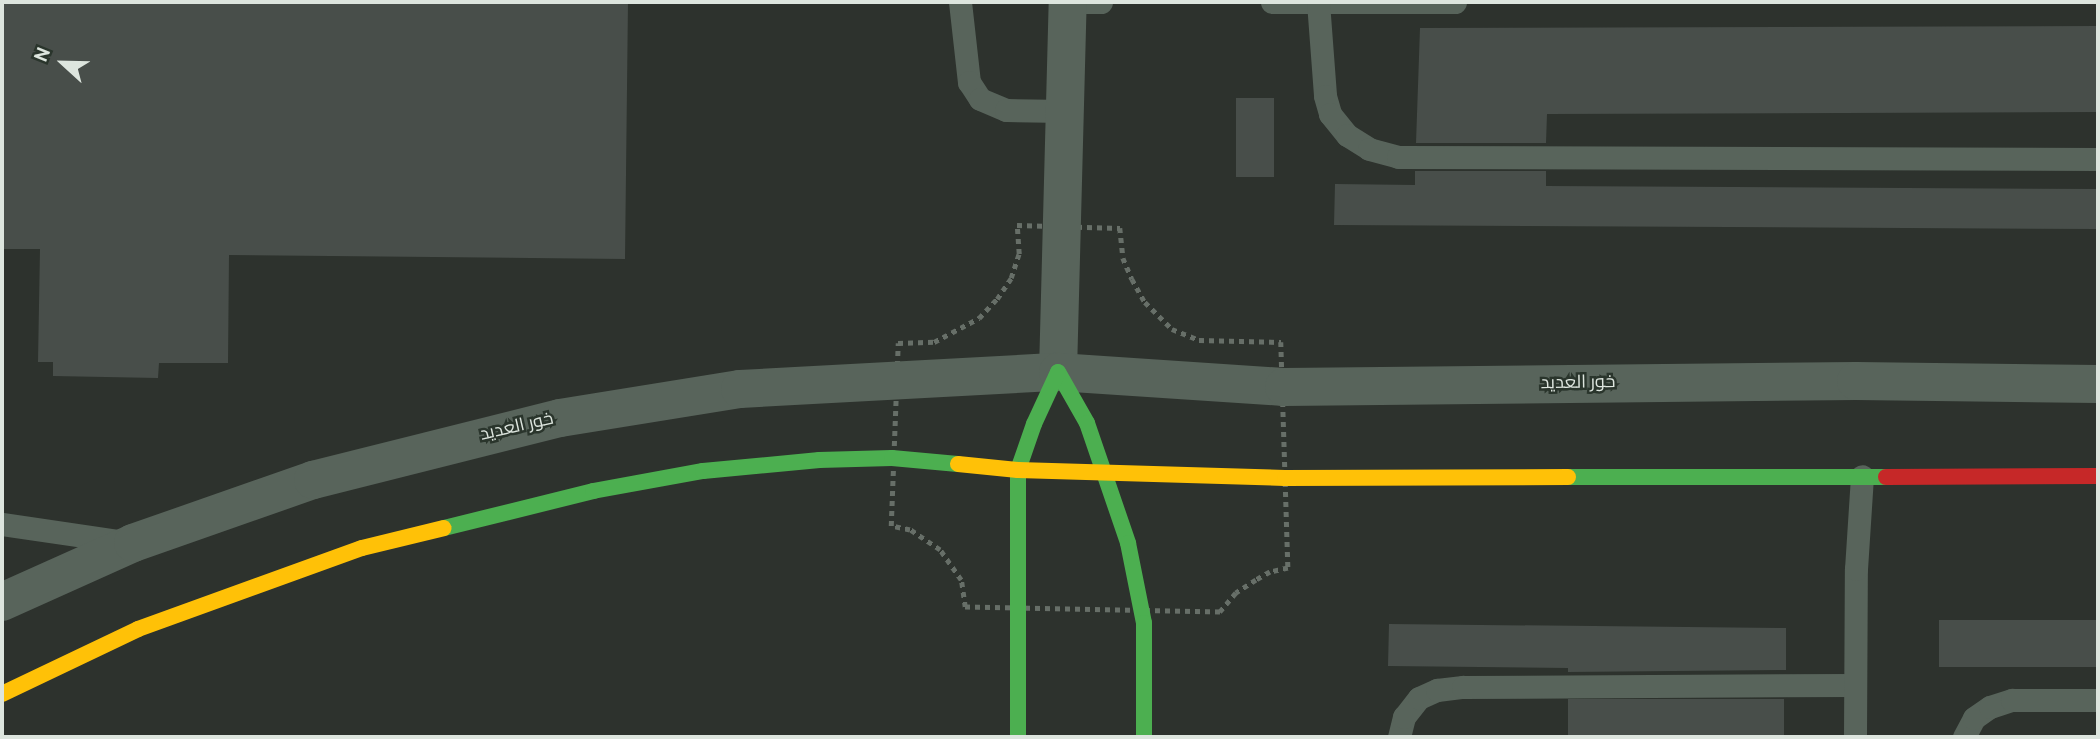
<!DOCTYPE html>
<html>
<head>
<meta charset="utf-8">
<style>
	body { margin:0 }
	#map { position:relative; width:2100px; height:739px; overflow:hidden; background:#2d322d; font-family:Overpass,Cairo,sans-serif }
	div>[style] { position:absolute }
	.building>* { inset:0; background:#484e4a; transform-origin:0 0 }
	.path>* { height:4.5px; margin-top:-2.25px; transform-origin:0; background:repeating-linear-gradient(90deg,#676f68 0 5px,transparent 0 10px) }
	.lane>* { height:23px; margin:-11.5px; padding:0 11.5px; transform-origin:11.5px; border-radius:11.5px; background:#58645b }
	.street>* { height:38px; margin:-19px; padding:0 19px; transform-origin:19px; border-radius:19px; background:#58645b }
	.fast>* { height:16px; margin:-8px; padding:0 8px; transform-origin:8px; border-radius:8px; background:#4caf50 }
	.slow>* { height:16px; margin:-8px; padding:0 8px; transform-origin:8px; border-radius:8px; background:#ffc107 }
	.jam>* { height:16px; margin:-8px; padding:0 8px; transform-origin:8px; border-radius:8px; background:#c62828 }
	span { translate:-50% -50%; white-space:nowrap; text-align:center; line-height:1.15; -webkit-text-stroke:5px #2a352c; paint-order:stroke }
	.street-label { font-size:18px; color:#dde5de }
	.frame { position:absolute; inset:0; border:4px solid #dde5de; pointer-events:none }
	.north { position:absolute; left:28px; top:28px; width:70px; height:70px; -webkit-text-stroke:5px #2a352c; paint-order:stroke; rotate:292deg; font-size:19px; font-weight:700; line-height:28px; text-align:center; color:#dde5de }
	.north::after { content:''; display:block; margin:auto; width:24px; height:32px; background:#dde5de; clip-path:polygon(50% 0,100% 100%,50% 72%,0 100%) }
</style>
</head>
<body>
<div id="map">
	<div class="building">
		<div style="clip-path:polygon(2px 2px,628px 2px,625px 259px,229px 255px,228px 363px,159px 363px,158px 378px,53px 376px,53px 362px,38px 362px,40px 249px,2px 249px)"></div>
		<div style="clip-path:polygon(2098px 26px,2098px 112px,1547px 114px,1546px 143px,1416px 143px,1420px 28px)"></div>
		<div style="left:1236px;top:98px;width:38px;height:79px"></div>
		<div style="clip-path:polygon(1415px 171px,1546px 171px,1546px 186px,2098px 189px,2098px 229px,1334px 225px,1335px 184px,1415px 185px)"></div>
		<div style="left:1939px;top:620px;width:159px;height:47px"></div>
		<div style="clip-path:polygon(1389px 624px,1786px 628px,1786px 670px,1568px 672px,1568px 668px,1388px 666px)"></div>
		<div style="left:1784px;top:699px;width:38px;height:216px;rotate:90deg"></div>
	</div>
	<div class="path">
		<div style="left:1017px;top:225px;width:103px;rotate:1.7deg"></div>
		<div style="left:1120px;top:228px;width:30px;rotate:84deg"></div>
		<div style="left:1123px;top:258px;width:23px;rotate:67deg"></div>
		<div style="left:1132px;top:279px;width:26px;rotate:61deg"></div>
		<div style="left:1145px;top:302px;width:38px;rotate:45deg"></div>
		<div style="left:1172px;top:329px;width:29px;rotate:22deg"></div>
		<div style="left:1199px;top:340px;width:82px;rotate:1.4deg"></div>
		<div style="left:1281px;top:342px;width:226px;rotate:88.2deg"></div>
		<div style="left:1288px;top:568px;width:18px;rotate:167deg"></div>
		<div style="left:1270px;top:572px;width:16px;rotate:150deg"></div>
		<div style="left:1256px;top:580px;width:24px;rotate:147deg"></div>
		<div style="left:1236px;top:593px;width:25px;rotate:130deg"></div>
		<div style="left:1220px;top:612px;width:255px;rotate:-178.9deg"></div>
		<div style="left:965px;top:607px;width:27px;rotate:-98deg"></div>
		<div style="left:961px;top:580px;width:37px;rotate:-125deg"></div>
		<div style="left:940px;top:550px;width:36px;rotate:-146deg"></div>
		<div style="left:910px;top:530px;width:19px;rotate:-168deg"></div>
		<div style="left:891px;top:526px;width:183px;rotate:-87.8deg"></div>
		<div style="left:898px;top:343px;width:36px;rotate:-2deg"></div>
		<div style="left:934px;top:342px;width:51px;rotate:-28.1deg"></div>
		<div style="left:979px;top:318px;width:26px;rotate:-47deg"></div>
		<div style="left:997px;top:299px;width:25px;rotate:-56deg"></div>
		<div style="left:1011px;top:278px;width:25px;rotate:-72deg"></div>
		<div style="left:1019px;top:254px;width:29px;rotate:-94deg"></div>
	</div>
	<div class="lane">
		<div style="left:960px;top:2px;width:81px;rotate:83.6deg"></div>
		<div style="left:969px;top:82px;width:20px;rotate:57deg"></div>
		<div style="left:980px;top:99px;width:28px;rotate:23deg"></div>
		<div style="left:1006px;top:110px;width:59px;rotate:1deg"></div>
		<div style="left:1068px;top:2px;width:33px"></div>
		<div style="left:1272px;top:2px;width:183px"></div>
		<div style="left:1318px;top:2px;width:94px;rotate:85.7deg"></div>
		<div style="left:1325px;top:96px;width:19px;rotate:74deg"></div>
		<div style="left:1330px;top:114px;width:27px;rotate:51deg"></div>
		<div style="left:1347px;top:135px;width:26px;rotate:32deg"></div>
		<div style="left:1369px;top:149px;width:30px;rotate:15deg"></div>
		<div style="left:1398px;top:157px;width:700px;rotate:0.16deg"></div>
		<div style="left:2px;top:524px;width:125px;rotate:8.3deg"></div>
		<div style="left:1399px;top:737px;width:21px;rotate:-76deg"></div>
		<div style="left:1404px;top:717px;width:24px;rotate:-52deg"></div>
		<div style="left:1419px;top:698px;width:20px;rotate:-24deg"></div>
		<div style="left:1437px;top:690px;width:26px;rotate:-7deg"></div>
		<div style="left:1463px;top:687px;width:392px;rotate:-0.3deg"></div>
		<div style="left:1855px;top:737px;width:168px;rotate:-89.7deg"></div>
		<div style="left:1856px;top:569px;width:93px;rotate:-86.3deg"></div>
		<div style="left:1964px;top:737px;width:21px;rotate:-62deg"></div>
		<div style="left:1974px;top:718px;width:19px;rotate:-35deg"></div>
		<div style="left:1990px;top:707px;width:23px;rotate:-18deg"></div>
		<div style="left:2012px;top:700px;width:86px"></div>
	</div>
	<div class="street">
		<div style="left:1058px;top:372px;width:370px;rotate:-88.5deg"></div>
		<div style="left:2px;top:602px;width:144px;rotate:-24.2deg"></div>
		<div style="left:133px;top:543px;width:191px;rotate:-19.3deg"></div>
		<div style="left:313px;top:480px;width:255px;rotate:-14.1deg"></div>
		<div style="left:560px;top:418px;width:182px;rotate:-9.2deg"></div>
		<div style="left:740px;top:389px;width:318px;rotate:-3.1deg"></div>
		<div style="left:1058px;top:372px;width:226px;rotate:3.8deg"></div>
		<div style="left:1284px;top:387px;width:572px;rotate:-0.6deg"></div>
		<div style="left:1856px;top:381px;width:242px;rotate:0.7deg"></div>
	</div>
	<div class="fast">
		<div style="left:1058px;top:372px;width:59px;rotate:60.4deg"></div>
		<div style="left:1087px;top:423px;width:127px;rotate:71.1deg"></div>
		<div style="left:1128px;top:543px;width:82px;rotate:78.7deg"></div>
		<div style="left:1144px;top:623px;width:114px;rotate:90deg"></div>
		<div style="left:1568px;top:477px;width:318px"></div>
		<div style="left:444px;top:528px;width:154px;rotate:-13.9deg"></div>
		<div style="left:593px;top:491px;width:112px;rotate:-10.3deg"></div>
		<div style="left:703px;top:471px;width:117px;rotate:-5.4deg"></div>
		<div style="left:819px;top:460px;width:73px;rotate:-1.6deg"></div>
		<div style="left:892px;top:458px;width:66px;rotate:5.2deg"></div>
		<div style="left:1018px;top:737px;width:267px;rotate:-90deg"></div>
		<div style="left:1018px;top:470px;width:49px;rotate:-70.8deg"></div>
		<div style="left:1034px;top:424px;width:57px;rotate:-65.2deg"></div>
	</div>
	<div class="slow">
		<div style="left:958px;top:464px;width:60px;rotate:5.7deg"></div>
		<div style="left:1018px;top:470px;width:267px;rotate:1.7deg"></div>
		<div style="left:1285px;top:478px;width:283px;rotate:-0.2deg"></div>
		<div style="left:2px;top:694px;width:151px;rotate:-25.5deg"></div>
		<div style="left:138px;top:629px;width:238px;rotate:-19.9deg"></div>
		<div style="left:362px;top:548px;width:84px;rotate:-13.7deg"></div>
	</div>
	<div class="jam">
		<div style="left:1886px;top:477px;width:212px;rotate:-0.3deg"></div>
	</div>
	<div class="street-label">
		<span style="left:1578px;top:384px;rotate:-1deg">خور العديد</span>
		<span style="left:517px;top:428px;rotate:-13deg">خور العديد</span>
	</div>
	<div class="frame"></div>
	<div class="north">N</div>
</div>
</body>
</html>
